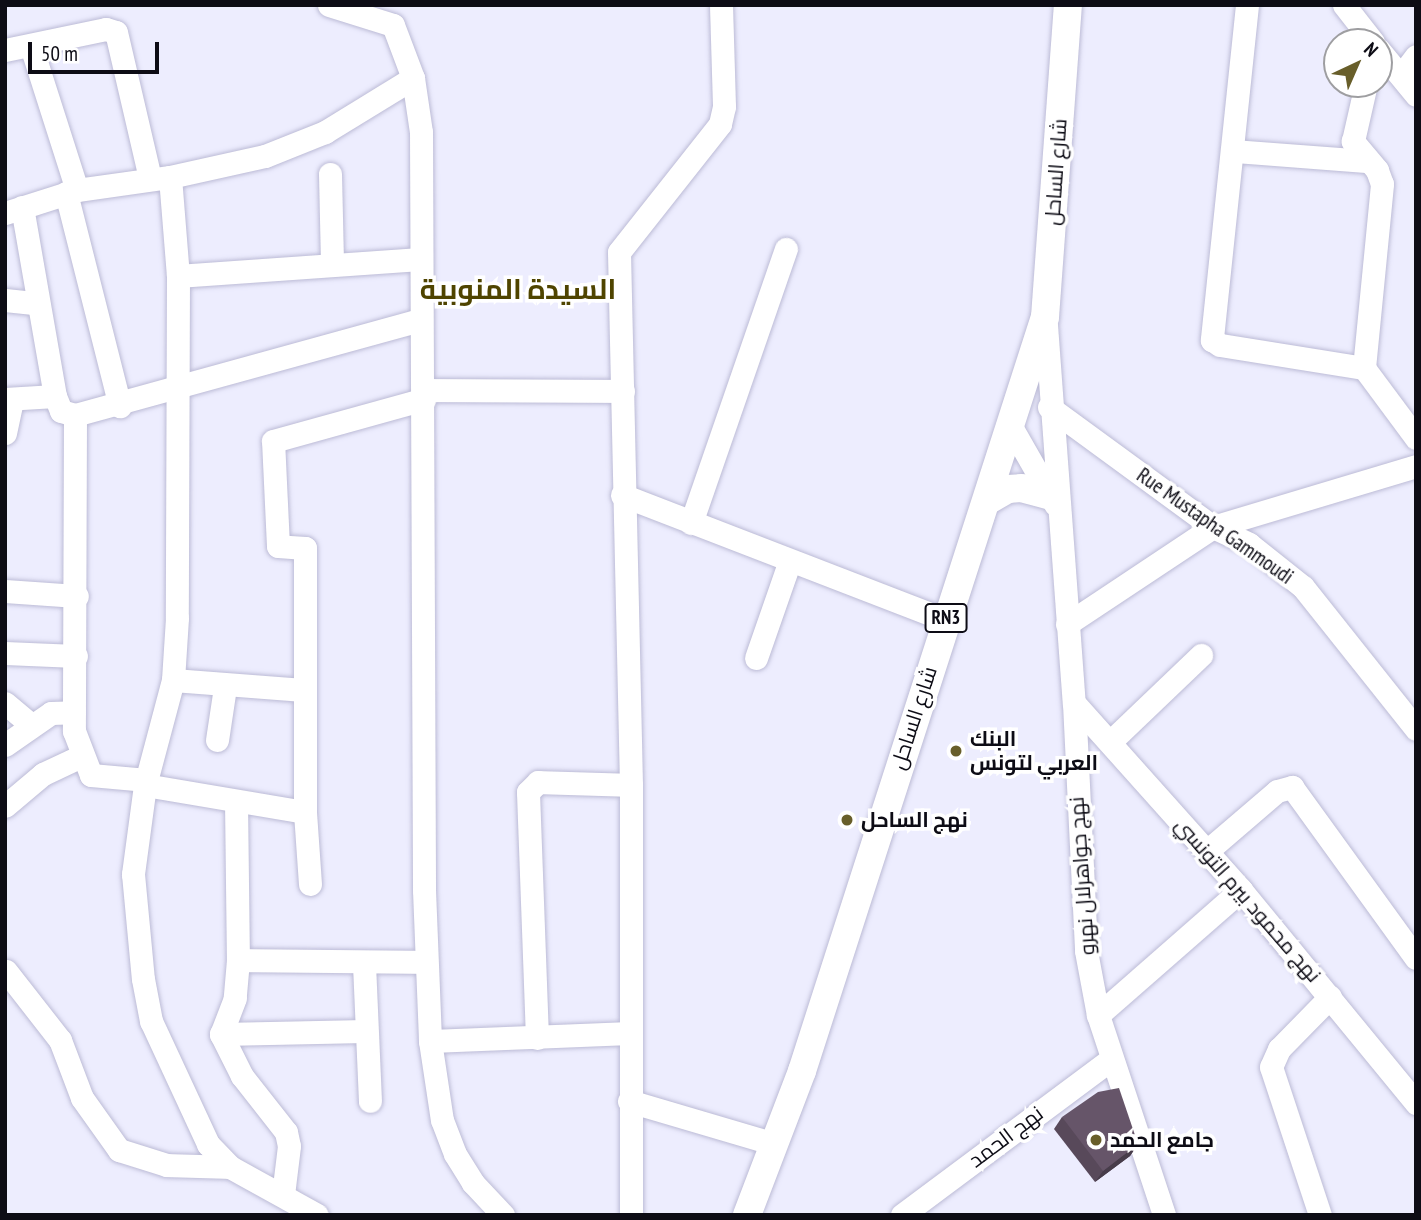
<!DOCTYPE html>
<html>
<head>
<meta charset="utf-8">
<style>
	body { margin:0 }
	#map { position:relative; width:1421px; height:1220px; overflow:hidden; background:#ededfe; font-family:"PT Sans Narrow",Cairo,sans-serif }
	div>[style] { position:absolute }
	.roads { filter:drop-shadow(0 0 2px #bcbbd6) drop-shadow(0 0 2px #bcbbd6) }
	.minor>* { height:23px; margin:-11.5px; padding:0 11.5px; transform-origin:11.5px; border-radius:11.5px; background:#fff }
	.major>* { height:28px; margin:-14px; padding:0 14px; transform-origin:14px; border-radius:14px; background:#fff }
	.wall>* { inset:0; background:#58495a }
	.shaded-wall>* { inset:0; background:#473c4a }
	.building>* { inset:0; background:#665569 }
	.dots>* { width:19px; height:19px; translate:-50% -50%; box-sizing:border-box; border:4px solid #fff; border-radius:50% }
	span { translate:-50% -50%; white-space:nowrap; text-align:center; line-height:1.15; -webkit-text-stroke:7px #fff; paint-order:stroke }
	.shield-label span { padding:2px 5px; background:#fff; border:2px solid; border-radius:5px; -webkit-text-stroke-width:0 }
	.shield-label { font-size:19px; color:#0d0c15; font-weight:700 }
	.street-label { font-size:21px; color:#0d0c15 }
	.poi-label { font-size:21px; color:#0d0c15; font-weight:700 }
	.left { translate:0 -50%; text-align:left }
	.district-label { font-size:28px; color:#4f4400; font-weight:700 }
	.frame { position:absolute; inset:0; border:7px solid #0d0c15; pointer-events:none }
	.north { position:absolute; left:1323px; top:28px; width:70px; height:70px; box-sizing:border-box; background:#fff; border:2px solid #9e9ea1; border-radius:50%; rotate:44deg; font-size:19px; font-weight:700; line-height:28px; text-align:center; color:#0d0c15 }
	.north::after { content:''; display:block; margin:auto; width:24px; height:32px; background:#685e2a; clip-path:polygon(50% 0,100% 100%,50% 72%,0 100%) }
	.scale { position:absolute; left:28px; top:42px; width:131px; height:32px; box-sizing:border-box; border:4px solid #0d0c15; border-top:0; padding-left:9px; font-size:21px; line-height:24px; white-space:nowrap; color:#0d0c15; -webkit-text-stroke:5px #fff; paint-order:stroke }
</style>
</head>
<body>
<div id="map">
	<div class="roads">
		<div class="minor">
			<div style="left:329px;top:5px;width:67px;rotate:17.4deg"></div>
			<div style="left:393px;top:25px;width:57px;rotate:69.3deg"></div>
			<div style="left:413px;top:78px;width:55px;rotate:81.6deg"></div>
			<div style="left:421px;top:132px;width:758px;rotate:89.77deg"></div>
			<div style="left:424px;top:890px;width:151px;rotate:87.7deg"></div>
			<div style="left:430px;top:1041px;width:80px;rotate:81.4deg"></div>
			<div style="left:442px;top:1120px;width:36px;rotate:69deg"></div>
			<div style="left:455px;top:1154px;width:34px;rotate:58deg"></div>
			<div style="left:473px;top:1183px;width:44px;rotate:46.8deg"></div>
			<div style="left:1247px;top:5px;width:337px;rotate:96deg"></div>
			<div style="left:1212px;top:340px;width:9px;rotate:32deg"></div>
			<div style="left:1220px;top:345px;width:146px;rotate:9.1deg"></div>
			<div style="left:1364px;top:368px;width:87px;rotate:53.4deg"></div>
			<div style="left:1344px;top:5px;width:47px;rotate:51.9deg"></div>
			<div style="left:31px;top:46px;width:151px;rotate:72.3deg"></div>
			<div style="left:5px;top:50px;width:103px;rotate:-11.7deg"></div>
			<div style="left:106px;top:29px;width:10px;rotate:17deg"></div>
			<div style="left:116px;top:32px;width:150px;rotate:76.9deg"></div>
			<div style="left:1379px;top:50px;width:58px;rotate:50.6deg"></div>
			<div style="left:1401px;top:76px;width:25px;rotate:-53deg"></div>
			<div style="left:1234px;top:151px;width:134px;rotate:4.3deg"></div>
			<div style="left:330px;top:174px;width:90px;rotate:88.7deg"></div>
			<div style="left:170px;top:177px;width:99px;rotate:85.4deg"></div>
			<div style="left:178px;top:276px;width:342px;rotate:90.2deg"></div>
			<div style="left:177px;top:618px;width:62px;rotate:93.7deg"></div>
			<div style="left:173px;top:680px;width:109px;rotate:104.9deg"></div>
			<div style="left:145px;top:785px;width:90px;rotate:97.7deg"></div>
			<div style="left:133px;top:874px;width:105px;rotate:84.6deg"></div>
			<div style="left:143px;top:979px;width:43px;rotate:79.2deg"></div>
			<div style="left:151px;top:1021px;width:136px;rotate:65.1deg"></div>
			<div style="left:208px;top:1144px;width:32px;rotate:46deg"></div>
			<div style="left:230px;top:1167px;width:99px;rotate:28.9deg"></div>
			<div style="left:66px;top:193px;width:220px;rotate:75.8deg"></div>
			<div style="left:22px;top:207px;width:192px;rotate:80.1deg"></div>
			<div style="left:55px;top:396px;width:16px;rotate:68deg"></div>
			<div style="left:61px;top:411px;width:15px;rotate:16deg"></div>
			<div style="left:75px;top:415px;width:359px;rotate:-15.4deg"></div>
			<div style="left:5px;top:213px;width:76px;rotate:-17.7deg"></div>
			<div style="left:77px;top:190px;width:94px;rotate:-8deg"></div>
			<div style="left:170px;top:177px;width:97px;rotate:-12.5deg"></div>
			<div style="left:265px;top:156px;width:65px;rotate:-21.8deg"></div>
			<div style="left:325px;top:132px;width:103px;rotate:-31.5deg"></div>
			<div style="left:178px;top:276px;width:242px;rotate:-4deg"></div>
			<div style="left:5px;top:300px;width:31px;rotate:6deg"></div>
			<div style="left:1046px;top:325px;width:379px;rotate:85.8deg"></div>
			<div style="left:1074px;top:703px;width:248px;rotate:87.2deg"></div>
			<div style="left:1086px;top:951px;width:65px;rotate:79.4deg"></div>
			<div style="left:1098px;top:1015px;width:211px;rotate:71.7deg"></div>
			<div style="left:1364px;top:368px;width:185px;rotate:-84.4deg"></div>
			<div style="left:1382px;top:184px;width:15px;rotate:-110deg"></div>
			<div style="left:1377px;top:170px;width:38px;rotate:-130deg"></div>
			<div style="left:1353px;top:141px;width:58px;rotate:-77.2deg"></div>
			<div style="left:425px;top:390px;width:198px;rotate:0.3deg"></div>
			<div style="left:5px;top:399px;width:50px;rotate:-3.4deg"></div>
			<div style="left:1049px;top:407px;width:203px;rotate:36.2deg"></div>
			<div style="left:1213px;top:527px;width:40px;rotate:25deg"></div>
			<div style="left:1249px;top:544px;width:69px;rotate:38.5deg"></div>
			<div style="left:1303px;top:587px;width:181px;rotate:51.5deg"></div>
			<div style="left:75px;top:415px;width:316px;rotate:90.2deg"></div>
			<div style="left:74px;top:731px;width:47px;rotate:68.9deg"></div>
			<div style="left:91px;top:775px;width:56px;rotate:5.1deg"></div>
			<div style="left:1010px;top:425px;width:91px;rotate:60.3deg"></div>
			<div style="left:5px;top:433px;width:34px;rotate:-78deg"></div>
			<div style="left:622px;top:495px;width:347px;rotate:21.1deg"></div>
			<div style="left:691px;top:523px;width:290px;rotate:-70.9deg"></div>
			<div style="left:5px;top:591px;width:72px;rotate:4deg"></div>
			<div style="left:1067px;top:624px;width:175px;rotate:-33.6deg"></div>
			<div style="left:1213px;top:527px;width:212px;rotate:-16.7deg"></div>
			<div style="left:5px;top:653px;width:71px;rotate:2.4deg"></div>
			<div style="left:756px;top:658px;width:101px;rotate:-70.8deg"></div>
			<div style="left:173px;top:680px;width:131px;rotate:4.4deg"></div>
			<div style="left:5px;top:703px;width:35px;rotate:40deg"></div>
			<div style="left:1074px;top:703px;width:251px;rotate:48.2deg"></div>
			<div style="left:1241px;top:890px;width:276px;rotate:50.6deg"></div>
			<div style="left:217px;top:740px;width:54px;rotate:-81.4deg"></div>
			<div style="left:1110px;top:742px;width:126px;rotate:-43.7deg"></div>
			<div style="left:5px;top:745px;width:56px;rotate:-34.8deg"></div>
			<div style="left:51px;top:713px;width:23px;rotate:-2deg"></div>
			<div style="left:145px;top:785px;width:162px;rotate:9.6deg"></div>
			<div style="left:236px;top:801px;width:159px;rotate:89.3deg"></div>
			<div style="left:238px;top:960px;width:38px;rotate:95deg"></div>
			<div style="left:235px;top:998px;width:39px;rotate:111deg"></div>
			<div style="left:221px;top:1034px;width:47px;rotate:63.4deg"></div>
			<div style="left:242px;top:1076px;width:71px;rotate:51.8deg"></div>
			<div style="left:286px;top:1132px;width:14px;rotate:78deg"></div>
			<div style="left:289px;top:1146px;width:49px;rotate:97deg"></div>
			<div style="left:5px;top:806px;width:50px;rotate:-40.1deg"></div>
			<div style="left:43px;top:774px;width:42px;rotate:-25.3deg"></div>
			<div style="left:1207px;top:851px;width:92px;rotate:-40.6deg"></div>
			<div style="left:1277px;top:791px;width:16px;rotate:-15deg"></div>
			<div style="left:1292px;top:787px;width:211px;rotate:54.1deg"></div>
			<div style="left:310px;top:884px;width:72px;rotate:-94deg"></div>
			<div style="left:305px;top:812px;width:264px;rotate:-90deg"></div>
			<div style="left:305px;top:548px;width:27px;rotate:-176deg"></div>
			<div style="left:278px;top:546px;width:105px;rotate:-92.7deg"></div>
			<div style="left:273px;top:441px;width:157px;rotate:-15.5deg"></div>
			<div style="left:238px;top:960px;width:187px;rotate:0.6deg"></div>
			<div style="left:364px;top:964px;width:137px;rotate:87.5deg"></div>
			<div style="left:6px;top:971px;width:88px;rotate:52deg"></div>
			<div style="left:60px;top:1040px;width:62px;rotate:69.2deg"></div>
			<div style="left:82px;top:1098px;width:64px;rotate:54.6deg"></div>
			<div style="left:119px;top:1150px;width:50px;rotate:17.4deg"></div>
			<div style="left:167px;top:1165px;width:63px;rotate:1.8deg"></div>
			<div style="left:1098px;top:1015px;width:190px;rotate:-41.2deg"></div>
			<div style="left:221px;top:1034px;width:145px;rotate:-1.2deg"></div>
			<div style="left:537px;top:1038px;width:246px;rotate:-92.1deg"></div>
			<div style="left:528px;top:792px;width:14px;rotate:-45deg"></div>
			<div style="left:538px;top:782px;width:93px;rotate:1.8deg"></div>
			<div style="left:430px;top:1041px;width:201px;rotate:-2.3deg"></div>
			<div style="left:629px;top:1101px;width:152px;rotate:16.4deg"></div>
			<div style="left:631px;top:1215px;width:430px;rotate:-90deg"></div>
			<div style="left:631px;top:785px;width:533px;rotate:-91.29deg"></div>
			<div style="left:619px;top:252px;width:163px;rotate:-51.7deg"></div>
			<div style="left:720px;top:124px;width:18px;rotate:-77deg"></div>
			<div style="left:724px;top:106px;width:101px;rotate:-91.7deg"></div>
			<div style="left:902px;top:1215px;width:261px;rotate:-36.7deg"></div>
			<div style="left:1320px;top:1215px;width:156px;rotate:-108.3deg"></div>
			<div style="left:1271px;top:1067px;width:20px;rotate:-66deg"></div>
			<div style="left:1279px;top:1049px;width:73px;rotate:-45.6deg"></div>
		</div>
		<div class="major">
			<div style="left:989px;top:500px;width:22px;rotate:-30deg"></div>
			<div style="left:1008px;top:489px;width:13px;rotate:-4deg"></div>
			<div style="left:1021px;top:488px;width:30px;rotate:15deg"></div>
			<div style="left:747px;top:1215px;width:154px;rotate:-69.1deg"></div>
			<div style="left:802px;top:1071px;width:792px;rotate:-72.14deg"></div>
			<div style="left:1045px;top:317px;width:313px;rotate:-85.8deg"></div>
		</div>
	</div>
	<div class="wall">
		<div style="clip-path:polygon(1062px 1117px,1138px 1144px,1130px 1156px,1095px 1182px,1054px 1129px)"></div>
	</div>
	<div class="shaded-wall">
		<div style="clip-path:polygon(1138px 1144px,1130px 1156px,1095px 1182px,1103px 1171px)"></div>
	</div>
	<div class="building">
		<div style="clip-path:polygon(1119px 1088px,1138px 1144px,1103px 1171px,1062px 1117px,1098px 1092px)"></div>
	</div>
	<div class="dots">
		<div style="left:956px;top:751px;background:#685e2a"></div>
		<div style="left:847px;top:820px;background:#685e2a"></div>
		<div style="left:1096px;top:1140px;background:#685e2a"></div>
	</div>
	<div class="shield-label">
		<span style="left:946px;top:618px">RN3</span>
	</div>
	<div class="street-label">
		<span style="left:1056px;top:172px;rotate:-86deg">شارع الساحل</span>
		<span style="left:1215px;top:526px;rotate:35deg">Rue Mustapha Gammoudi</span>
		<span style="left:914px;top:718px;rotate:-72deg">شارع الساحل</span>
		<span style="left:1082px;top:876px;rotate:-94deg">نهج جواهرلال نهرو</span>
		<span style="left:1248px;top:900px;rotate:49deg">نهج محمود بيرم التونسي</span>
		<span style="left:1006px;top:1137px;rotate:-37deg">نهج الحمد</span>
	</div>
	<div class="poi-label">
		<span class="left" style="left:970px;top:751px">البنك<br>العربي لتونس</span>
		<span class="left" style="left:861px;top:820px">نهج الساحل</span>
		<span class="left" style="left:1110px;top:1140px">جامع الحمد</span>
	</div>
	<div class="district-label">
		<span style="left:518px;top:289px">السيدة المنوبية</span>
	</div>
	<div class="frame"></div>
	<div class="north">N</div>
	<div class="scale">50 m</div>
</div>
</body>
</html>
